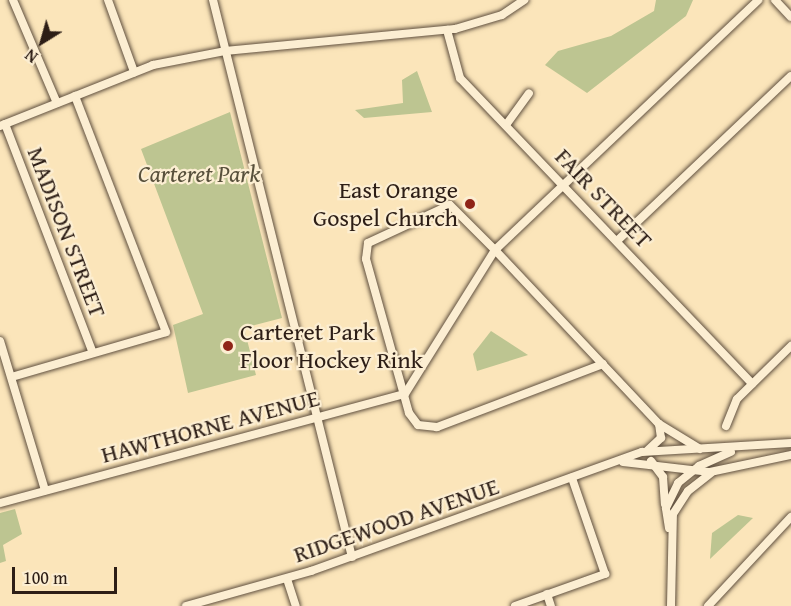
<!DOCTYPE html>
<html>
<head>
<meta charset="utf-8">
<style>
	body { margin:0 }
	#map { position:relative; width:791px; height:606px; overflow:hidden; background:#fbe5ba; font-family:"Gentium Book Plus",serif }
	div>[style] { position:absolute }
	.green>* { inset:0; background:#bdc591 }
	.roads { filter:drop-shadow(0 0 2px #60503f) drop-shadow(0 0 2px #60503f) }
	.minor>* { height:8px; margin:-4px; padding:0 4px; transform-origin:4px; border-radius:4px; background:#fceed2 }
	.dots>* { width:16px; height:16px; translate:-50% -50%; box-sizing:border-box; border:3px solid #fceed2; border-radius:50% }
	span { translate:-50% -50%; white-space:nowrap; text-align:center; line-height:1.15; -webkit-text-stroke:4.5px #fceed2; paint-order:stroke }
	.park-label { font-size:24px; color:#58503b; font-style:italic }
	.poi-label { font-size:24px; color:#2d1e16 }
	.right { translate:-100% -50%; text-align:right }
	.left { translate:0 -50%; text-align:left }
	.street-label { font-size:24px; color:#2d1e16 }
	.north { position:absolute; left:12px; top:12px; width:60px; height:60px; -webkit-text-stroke:4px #fceed2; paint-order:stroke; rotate:217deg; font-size:16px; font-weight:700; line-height:24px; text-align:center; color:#2d1e16 }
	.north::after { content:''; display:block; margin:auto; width:21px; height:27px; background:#2d1e16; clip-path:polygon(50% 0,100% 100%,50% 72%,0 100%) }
	.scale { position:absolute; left:12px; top:567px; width:105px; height:27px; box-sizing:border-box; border:3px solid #2d1e16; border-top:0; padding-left:8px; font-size:18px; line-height:21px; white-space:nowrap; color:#2d1e16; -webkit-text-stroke:4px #fceed2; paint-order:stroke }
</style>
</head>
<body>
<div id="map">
	<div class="green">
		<div style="clip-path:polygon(656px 0,693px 0,686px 16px,587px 93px,545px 65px,558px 51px,611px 36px,654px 11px)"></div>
		<div style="clip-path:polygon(417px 71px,432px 112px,364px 118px,355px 110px,403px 103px,402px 80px)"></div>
		<div style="clip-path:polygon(230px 112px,282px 318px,244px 328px,256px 375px,188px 393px,173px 325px,203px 314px,141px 149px)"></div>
		<div style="clip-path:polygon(491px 331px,528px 355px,477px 371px,473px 354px)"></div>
		<div style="clip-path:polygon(15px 509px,22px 534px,3px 545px,6px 561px,0 563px,0 513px)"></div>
		<div style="clip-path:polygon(738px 515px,753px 518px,710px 559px,712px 533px)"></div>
	</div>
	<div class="roads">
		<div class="minor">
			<div style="left:13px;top:0;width:112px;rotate:66.9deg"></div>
			<div style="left:108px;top:0;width:77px;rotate:70.1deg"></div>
			<div style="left:213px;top:0;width:574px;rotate:75.99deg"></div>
			<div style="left:775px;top:0;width:23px;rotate:47deg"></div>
			<div style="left:447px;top:30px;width:50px;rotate:74.8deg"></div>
			<div style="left:460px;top:78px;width:423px;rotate:46.3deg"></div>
			<div style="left:5px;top:124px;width:245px;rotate:69deg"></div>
			<div style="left:506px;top:125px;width:39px;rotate:-54deg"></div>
			<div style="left:0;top:126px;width:165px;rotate:-21.7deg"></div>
			<div style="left:153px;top:65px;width:73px;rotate:-11deg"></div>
			<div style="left:225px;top:51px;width:231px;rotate:-5.5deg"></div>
			<div style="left:455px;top:29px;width:49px;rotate:-16.6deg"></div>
			<div style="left:502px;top:15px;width:27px;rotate:-34deg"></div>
			<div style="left:618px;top:240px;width:238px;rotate:-43.5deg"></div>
			<div style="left:0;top:341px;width:156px;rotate:73.2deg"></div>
			<div style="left:603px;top:364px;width:178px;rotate:159.2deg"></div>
			<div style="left:437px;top:427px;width:19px;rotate:-174deg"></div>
			<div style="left:418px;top:425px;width:15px;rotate:-127deg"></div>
			<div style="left:409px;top:413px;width:160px;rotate:-105.6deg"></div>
			<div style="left:366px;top:259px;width:16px;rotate:-83deg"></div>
			<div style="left:368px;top:243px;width:90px;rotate:-24.9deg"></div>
			<div style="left:450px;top:205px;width:64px;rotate:45deg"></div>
			<div style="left:495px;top:250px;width:239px;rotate:46.7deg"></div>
			<div style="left:659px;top:424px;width:48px;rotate:31.4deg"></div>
			<div style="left:15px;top:376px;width:157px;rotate:-16.2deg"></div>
			<div style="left:166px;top:332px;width:253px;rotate:-111.1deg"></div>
			<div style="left:726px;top:426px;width:29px;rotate:-68deg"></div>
			<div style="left:737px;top:399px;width:76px;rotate:-44.5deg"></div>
			<div style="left:648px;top:450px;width:18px;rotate:-43deg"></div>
			<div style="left:661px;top:438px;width:14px;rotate:-98deg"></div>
			<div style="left:651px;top:461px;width:20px;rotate:53deg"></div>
			<div style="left:663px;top:477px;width:27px;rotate:86deg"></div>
			<div style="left:623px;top:462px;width:88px;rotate:6.6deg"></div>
			<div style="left:710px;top:472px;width:83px;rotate:-11.9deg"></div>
			<div style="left:0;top:503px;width:419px;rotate:-15.1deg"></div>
			<div style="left:405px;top:394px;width:170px;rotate:-58deg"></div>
			<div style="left:495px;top:250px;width:363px;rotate:-43.5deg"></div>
			<div style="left:669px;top:528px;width:20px;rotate:-99deg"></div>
			<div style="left:666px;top:508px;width:28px;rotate:-64deg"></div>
			<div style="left:678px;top:483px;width:27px;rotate:-39deg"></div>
			<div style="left:699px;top:466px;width:35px;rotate:-24deg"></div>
			<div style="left:287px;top:579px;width:28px;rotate:72deg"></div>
			<div style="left:547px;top:594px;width:13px;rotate:72deg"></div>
			<div style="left:186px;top:606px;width:130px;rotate:-15.6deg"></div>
			<div style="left:311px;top:571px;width:352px;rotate:-19.8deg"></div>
			<div style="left:642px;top:452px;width:149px;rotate:-3.5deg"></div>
			<div style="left:515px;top:606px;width:96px;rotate:-19.6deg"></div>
			<div style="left:605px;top:574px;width:102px;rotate:-109deg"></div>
			<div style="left:671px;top:606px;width:92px;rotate:-88.8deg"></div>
			<div style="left:673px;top:514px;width:27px;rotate:-57deg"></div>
			<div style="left:688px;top:491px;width:29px;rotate:-38deg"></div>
			<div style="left:708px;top:606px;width:122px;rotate:-47deg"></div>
		</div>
	</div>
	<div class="dots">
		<div style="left:470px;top:204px;background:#8f2418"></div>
		<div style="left:228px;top:346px;background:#8f2418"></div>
	</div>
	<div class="park-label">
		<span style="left:199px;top:174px">Carteret Park</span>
	</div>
	<div class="poi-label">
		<span class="right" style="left:458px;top:204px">East Orange<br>Gospel Church</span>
		<span class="left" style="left:240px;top:346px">Carteret Park<br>Floor Hockey Rink</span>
	</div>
	<div class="street-label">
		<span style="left:604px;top:198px;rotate:46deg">FAIR STREET</span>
		<span style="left:67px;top:232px;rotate:69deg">MADISON STREET</span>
		<span style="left:210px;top:426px;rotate:-15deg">HAWTHORNE AVENUE</span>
		<span style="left:396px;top:520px;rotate:-19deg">RIDGEWOOD AVENUE</span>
	</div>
	<div class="north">N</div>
	<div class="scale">100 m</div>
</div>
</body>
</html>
